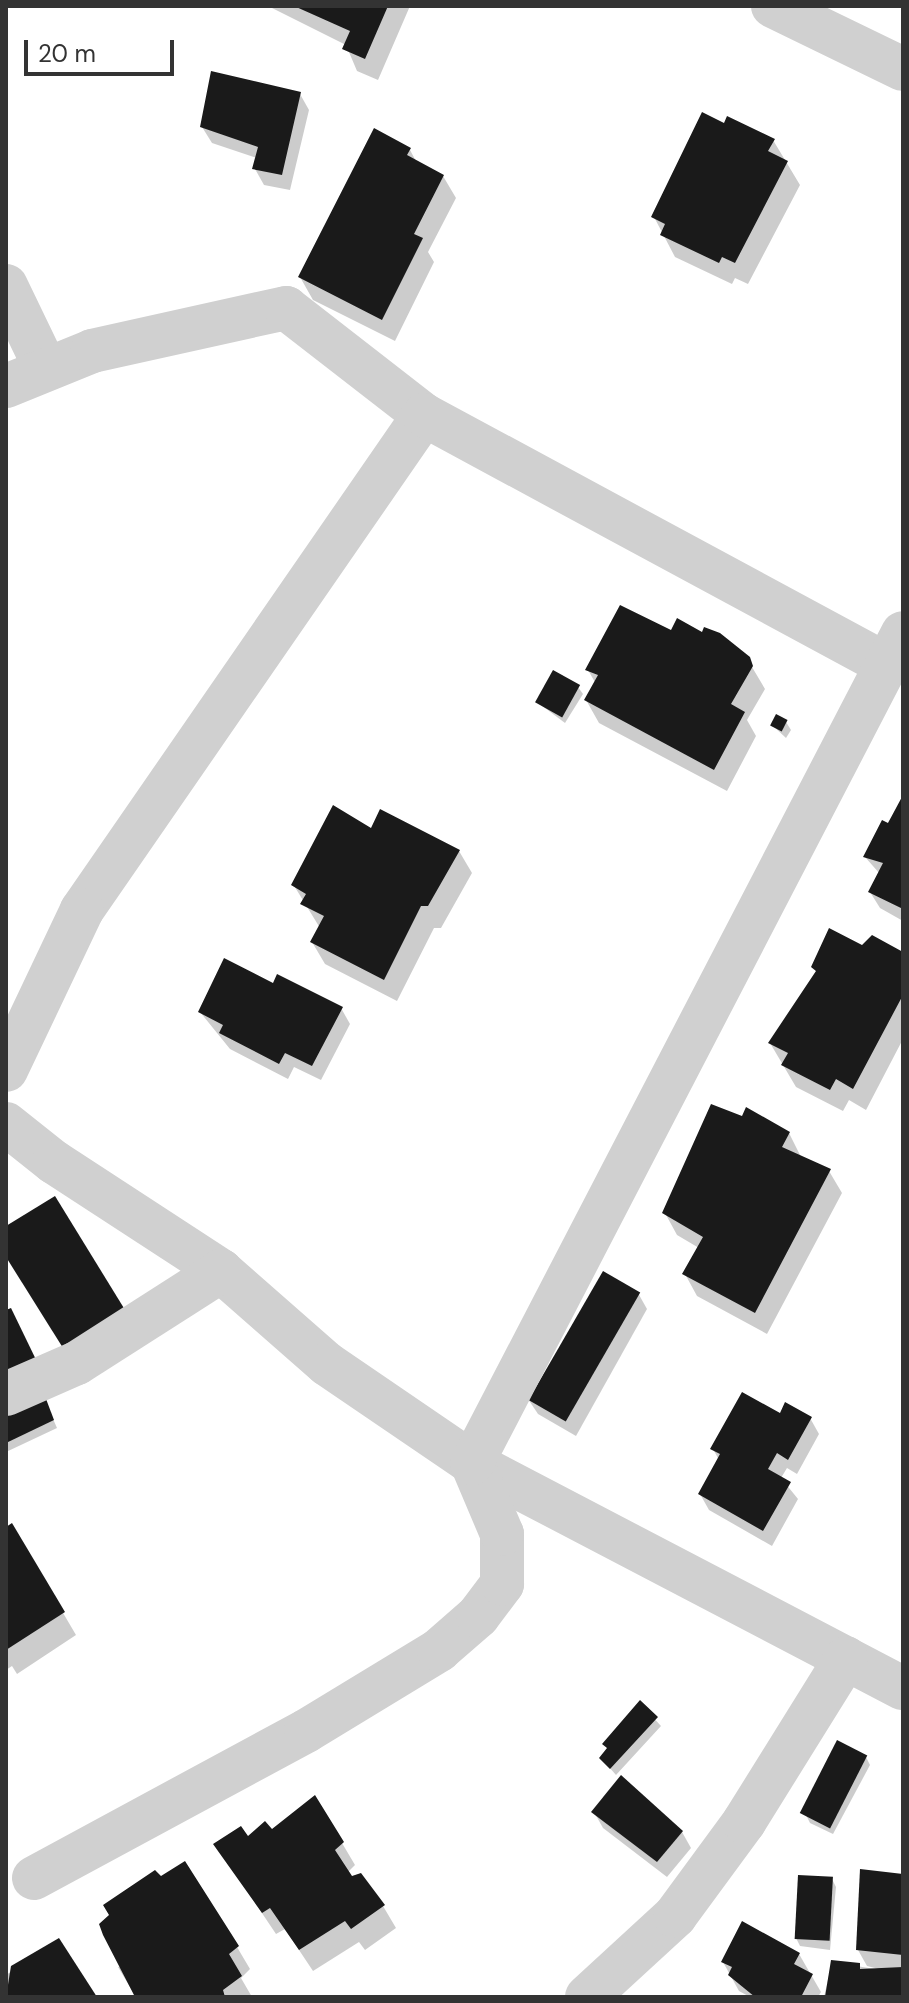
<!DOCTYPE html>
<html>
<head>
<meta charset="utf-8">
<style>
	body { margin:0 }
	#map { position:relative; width:909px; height:2003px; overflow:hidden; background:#fff; font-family:"DM Sans",sans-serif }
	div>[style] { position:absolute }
	.shadow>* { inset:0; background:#0003 }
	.building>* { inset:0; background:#1a1a1a; transform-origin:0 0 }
	.minor>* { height:44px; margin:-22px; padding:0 22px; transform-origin:22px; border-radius:22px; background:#d0d0d0 }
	span { translate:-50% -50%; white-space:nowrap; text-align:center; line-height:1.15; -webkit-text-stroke:8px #fff; paint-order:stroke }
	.frame { position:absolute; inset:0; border:8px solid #333; pointer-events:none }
	.scale { position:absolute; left:24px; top:40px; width:150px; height:36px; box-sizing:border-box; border:4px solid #333; border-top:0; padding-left:10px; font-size:24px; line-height:28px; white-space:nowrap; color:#333; -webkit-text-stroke:6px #fff; paint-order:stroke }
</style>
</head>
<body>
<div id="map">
	<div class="shadow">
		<div style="clip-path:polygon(268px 6px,410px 6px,378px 80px,357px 71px,346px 45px)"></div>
		<div style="clip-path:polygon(300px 94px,309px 110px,290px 190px,264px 185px,255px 169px,257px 158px,212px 143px,202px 127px)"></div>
		<div style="clip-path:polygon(725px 125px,773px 140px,800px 185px,748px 284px,735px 278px,732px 284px,675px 257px,654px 217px)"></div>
		<div style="clip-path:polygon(410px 150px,417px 163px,443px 176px,456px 198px,428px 252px,434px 262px,395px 341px,313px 300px,300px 277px)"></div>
		<div style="clip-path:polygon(672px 633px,752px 667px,765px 689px,747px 720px,756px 736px,727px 791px,599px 723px,586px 700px,596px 684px,588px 670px)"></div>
		<div style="clip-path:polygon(578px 687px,583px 694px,565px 723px,537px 702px)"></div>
		<div style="clip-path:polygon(786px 722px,791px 730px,786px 738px,772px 725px)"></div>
		<div style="clip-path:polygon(903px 800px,903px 921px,880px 908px,870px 892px,880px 874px,865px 857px)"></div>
		<div style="clip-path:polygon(372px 831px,459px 851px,472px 873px,441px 928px,434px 928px,397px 1001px,325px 964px,312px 942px,320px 928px,293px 884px)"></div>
		<div style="clip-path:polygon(863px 947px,903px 954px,903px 1039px,866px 1110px,849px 1100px,843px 1111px,796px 1087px,770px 1043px,817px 973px,813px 967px)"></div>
		<div style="clip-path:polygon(274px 985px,341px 1008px,350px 1024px,321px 1080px,294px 1067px,288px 1079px,230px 1049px,200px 1012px)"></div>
		<div style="clip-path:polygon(789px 1133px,801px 1157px,829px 1171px,842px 1193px,767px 1334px,697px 1296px,685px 1274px,699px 1248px,677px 1235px,665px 1213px)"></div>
		<div style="clip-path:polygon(638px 1293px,647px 1309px,576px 1436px,538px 1414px,528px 1399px)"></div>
		<div style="clip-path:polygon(6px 1312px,57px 1428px,6px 1452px)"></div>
		<div style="clip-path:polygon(781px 1415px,810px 1418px,819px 1434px,797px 1474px,787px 1468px,781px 1478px,798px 1499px,772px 1546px,709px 1510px,700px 1494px,719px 1460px,713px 1449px)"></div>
		<div style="clip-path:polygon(12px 1526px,76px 1635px,17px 1674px,12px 1666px,6px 1670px,6px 1529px)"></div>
		<div style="clip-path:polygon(640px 1703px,661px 1726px,616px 1775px,601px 1758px,608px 1750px,605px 1744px)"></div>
		<div style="clip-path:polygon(866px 1757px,870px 1765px,833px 1834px,810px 1823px,806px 1815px)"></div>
		<div style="clip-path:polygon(594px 1812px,682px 1832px,691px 1848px,667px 1877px,603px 1828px)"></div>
		<div style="clip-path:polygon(272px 1831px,342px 1843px,355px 1865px,347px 1873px,383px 1906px,396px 1928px,365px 1950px,359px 1942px,313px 1971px,285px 1929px,276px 1934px,216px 1845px)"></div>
		<div style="clip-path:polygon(903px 1876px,903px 1997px,824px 1997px,832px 1962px,887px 1971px,867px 1966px,858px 1950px)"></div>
		<div style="clip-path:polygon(832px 1879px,836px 1887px,830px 1950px,800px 1946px,796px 1938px)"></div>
		<div style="clip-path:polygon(58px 1941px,94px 1997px,6px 1997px,6px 1975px)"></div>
		<div style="clip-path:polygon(237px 1947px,250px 1969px,241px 1978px,252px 1997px,136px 1997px,118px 1967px)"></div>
		<div style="clip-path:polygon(799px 1954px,821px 1992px,818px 1997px,750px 1997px,739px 1991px,723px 1962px)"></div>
	</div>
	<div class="building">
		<div style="clip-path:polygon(294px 6px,388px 6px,365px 59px,342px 49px,350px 31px)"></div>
		<div style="clip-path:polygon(211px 71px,301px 92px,282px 175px,252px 169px,258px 147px,200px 127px)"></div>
		<div style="clip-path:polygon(702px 112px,724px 123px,727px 116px,775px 139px,768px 151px,788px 161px,735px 263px,722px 257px,719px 263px,660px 235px,665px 224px,651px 217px)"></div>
		<div style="clip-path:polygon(374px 128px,411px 148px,407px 155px,444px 175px,414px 234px,423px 238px,382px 320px,298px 277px)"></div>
		<div style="clip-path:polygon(620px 605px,671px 630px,677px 618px,702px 632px,704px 627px,720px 633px,750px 657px,753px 666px,731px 704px,745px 712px,714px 770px,584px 700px,598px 675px,585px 670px)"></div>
		<div style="left:553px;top:670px;width:31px;height:37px;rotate:29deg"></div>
		<div style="left:776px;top:714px;width:13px;height:13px;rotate:27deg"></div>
		<div style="clip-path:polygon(903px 795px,903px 909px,868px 892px,883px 863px,863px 857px,882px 820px,888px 823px)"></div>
		<div style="clip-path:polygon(333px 805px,371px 828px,380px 809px,460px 850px,428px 906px,421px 906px,384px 980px,310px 942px,324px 916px,300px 904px,306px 894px,291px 885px)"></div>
		<div style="clip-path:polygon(829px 928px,862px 945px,872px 935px,903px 952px,903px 995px,853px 1089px,836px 1079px,830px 1090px,781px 1065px,788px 1053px,768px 1043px,816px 971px,811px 967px)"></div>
		<div style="clip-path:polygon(224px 958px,273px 983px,277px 974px,343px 1007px,312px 1066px,285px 1053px,279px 1064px,219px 1033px,223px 1025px,198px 1012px)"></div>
		<div style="clip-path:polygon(711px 1104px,742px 1116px,746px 1107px,790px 1132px,782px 1147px,831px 1169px,755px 1313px,682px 1274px,703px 1237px,662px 1213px)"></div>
		<div style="clip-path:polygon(55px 1196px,130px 1318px,68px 1356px,6px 1257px,6px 1226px)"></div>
		<div style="left:603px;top:1271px;width:43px;height:149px;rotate:30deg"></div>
		<div style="clip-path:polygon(11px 1308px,41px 1370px,6px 1386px,6px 1310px)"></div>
		<div style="clip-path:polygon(43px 1391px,54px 1420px,6px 1443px,6px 1403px)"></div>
		<div style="clip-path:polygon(742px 1392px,780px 1413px,785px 1402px,812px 1417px,788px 1460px,777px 1453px,768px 1469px,791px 1482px,763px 1531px,698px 1494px,720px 1454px,710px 1449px)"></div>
		<div style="clip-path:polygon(12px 1523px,65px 1612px,6px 1650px,6px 1527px)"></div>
		<div style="clip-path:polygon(640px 1700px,658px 1717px,610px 1769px,599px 1758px,607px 1748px,602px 1744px)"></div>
		<div style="left:837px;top:1740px;width:34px;height:82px;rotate:27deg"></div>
		<div style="clip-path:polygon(621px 1775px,683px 1831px,657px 1862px,591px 1812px)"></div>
		<div style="clip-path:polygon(315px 1795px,344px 1842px,335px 1850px,352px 1876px,361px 1873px,385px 1905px,351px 1929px,345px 1921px,299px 1950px,270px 1908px,262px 1913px,213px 1844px,241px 1826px,248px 1836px,265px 1821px,272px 1829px)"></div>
		<div style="clip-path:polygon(185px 1861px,239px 1946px,229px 1954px,242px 1976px,223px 1990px,225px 1997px,135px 1997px,103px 1935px,99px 1924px,109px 1915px,103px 1905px,155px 1870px,161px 1876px)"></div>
		<div style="clip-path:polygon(860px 1869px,903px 1874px,903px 1955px,856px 1950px)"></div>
		<div style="left:798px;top:1875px;width:35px;height:64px;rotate:3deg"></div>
		<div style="clip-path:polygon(742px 1921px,800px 1953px,794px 1964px,813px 1974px,801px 1997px,755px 1997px,728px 1975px,732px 1967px,721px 1962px)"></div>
		<div style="clip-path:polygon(59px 1938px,97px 1997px,6px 1997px,11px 1966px)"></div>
		<div style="clip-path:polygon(831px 1960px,860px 1963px,860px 1969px,903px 1967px,903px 1997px,825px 1997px)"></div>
	</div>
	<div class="minor">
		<div style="left:773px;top:6px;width:144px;rotate:25.9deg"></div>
		<div style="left:6px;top:286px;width:90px;rotate:64.3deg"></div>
		<div style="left:6px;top:386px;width:93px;rotate:-22.1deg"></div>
		<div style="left:92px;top:351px;width:199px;rotate:-12.5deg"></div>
		<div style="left:286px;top:308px;width:175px;rotate:37.8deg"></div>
		<div style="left:424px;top:415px;width:602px;rotate:124.64deg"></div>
		<div style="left:82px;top:910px;width:177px;rotate:115.4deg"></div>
		<div style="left:424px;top:415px;width:526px;rotate:28.37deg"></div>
		<div style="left:6px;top:1124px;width:61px;rotate:38.4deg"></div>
		<div style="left:54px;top:1162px;width:199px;rotate:33.1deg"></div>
		<div style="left:221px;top:1271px;width:141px;rotate:41.3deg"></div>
		<div style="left:327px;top:1364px;width:176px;rotate:34.3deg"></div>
		<div style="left:472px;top:1463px;width:486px;rotate:27.6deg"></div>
		<div style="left:6px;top:1394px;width:77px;rotate:-23.6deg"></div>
		<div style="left:77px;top:1363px;width:171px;rotate:-32.6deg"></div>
		<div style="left:34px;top:1878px;width:309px;rotate:-28.4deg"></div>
		<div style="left:306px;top:1731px;width:156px;rotate:-31.3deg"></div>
		<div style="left:439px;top:1650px;width:52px;rotate:-41.1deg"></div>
		<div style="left:478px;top:1616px;width:40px;rotate:-53deg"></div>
		<div style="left:502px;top:1584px;width:50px;rotate:-90deg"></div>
		<div style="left:502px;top:1534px;width:77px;rotate:-112.9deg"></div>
		<div style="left:472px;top:1463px;width:935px;rotate:-62.56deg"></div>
		<div style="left:587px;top:1997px;width:120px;rotate:-42.6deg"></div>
		<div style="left:675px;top:1916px;width:117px;rotate:-53.7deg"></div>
		<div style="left:744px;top:1822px;width:193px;rotate:-58.1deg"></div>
	</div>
	<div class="frame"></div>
	<div class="scale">20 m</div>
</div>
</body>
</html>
